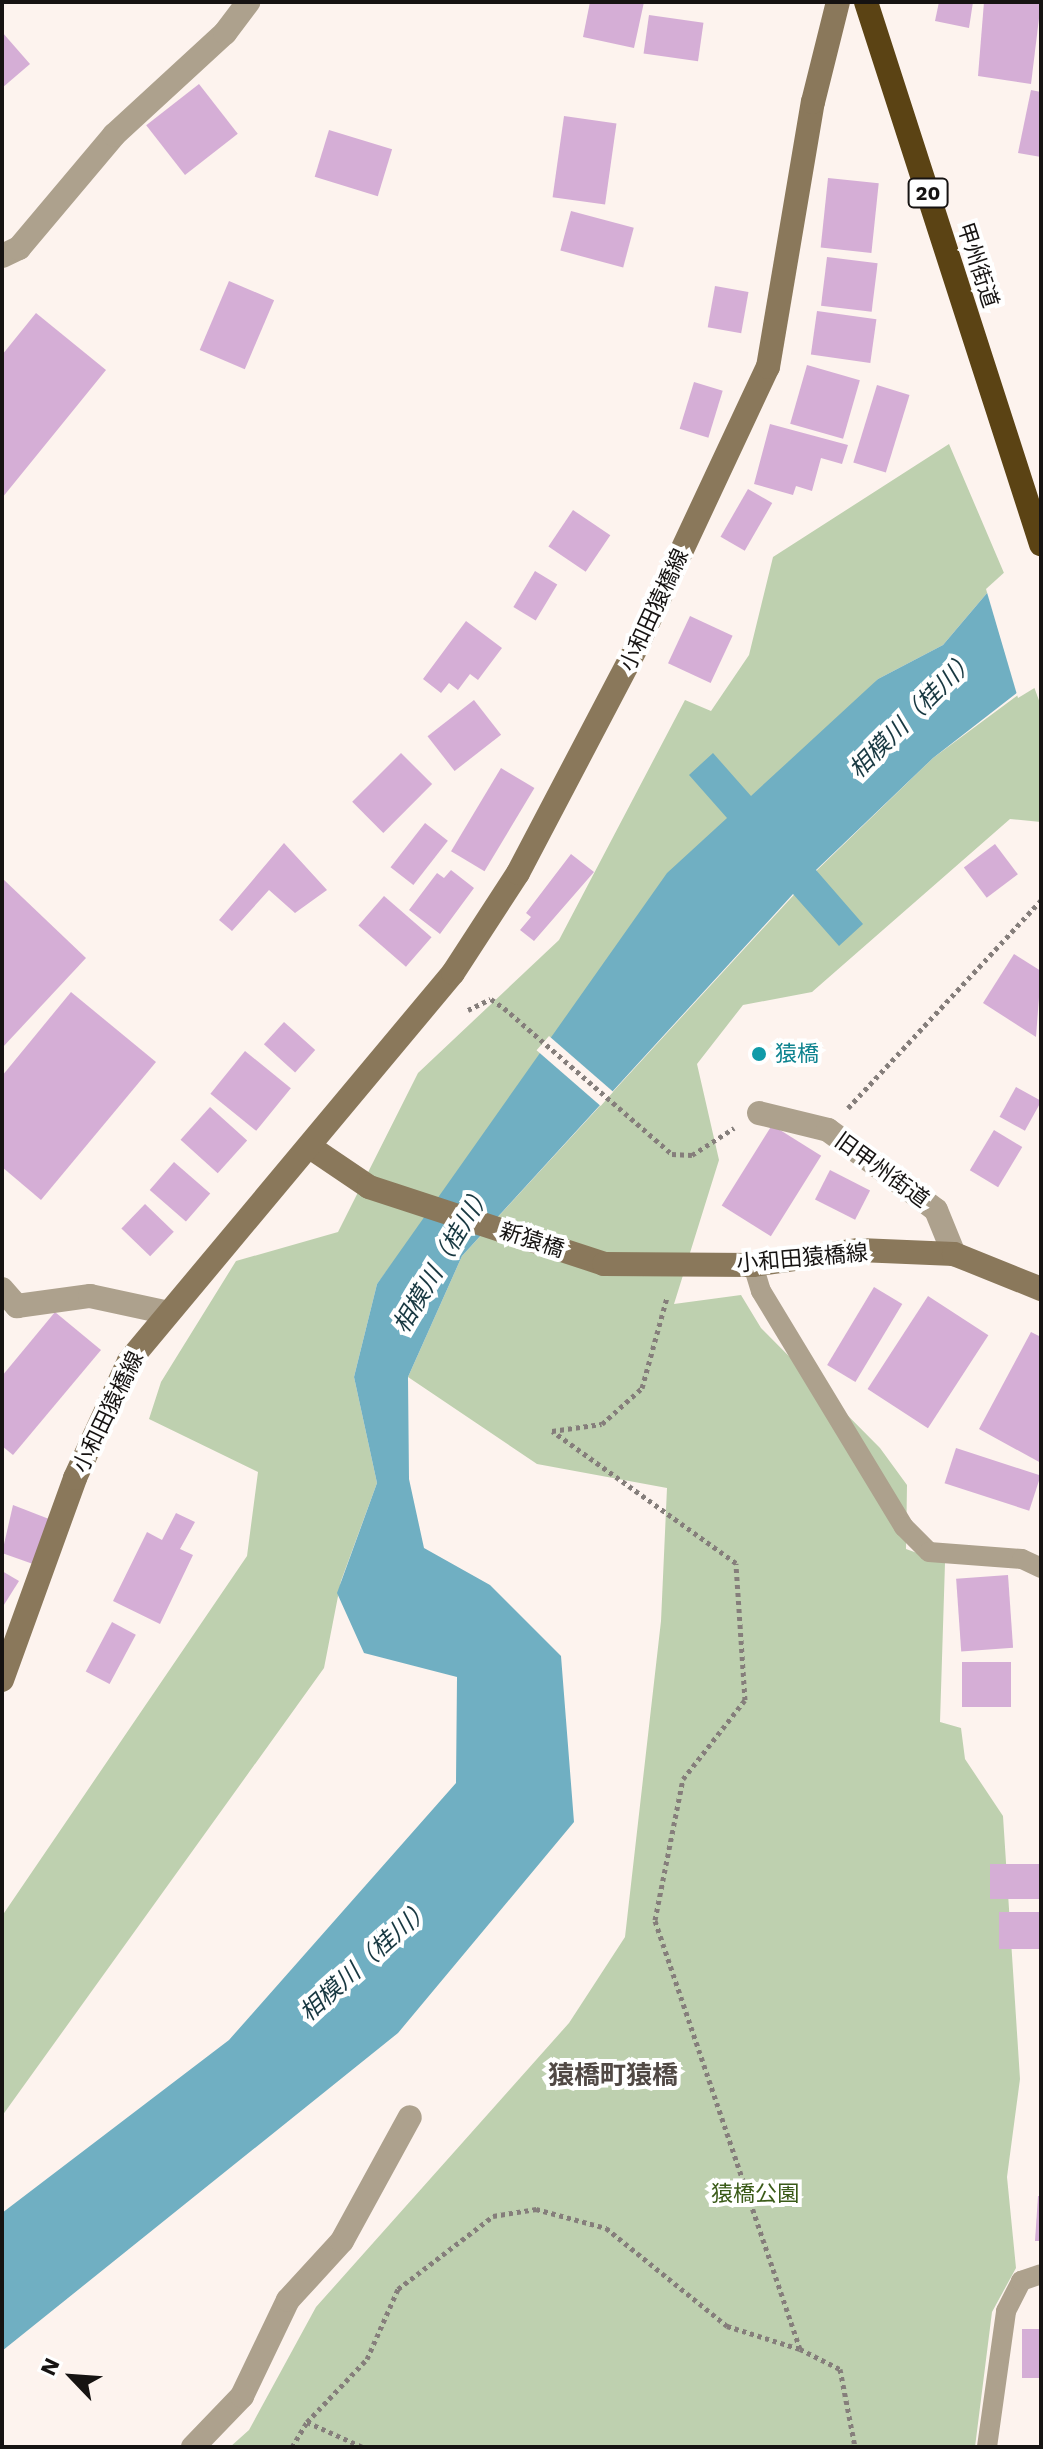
<!DOCTYPE html>
<html>
<head>
<meta charset="utf-8">
<style>
	body { margin:0 }
	#map { position:relative; width:1043px; height:2449px; overflow:hidden; background:#fdf3ee; font-family:"Work Sans","Noto Sans JP",sans-serif }
	div>[style] { position:absolute }
	.green>* { inset:0; background:#bed0af }
	.water>* { inset:0; background:#70afc2 }
	.pier>* { inset:0; background:#fdf3ee; transform-origin:0 0 }
	.building>* { inset:0; background:#d5aed6; transform-origin:0 0 }
	.path>* { height:5px; margin-top:-2.5px; transform-origin:0; background:repeating-linear-gradient(90deg,#857e7b 0 4px,transparent 0 8px) }
	.lane>* { height:20px; margin:-10px; padding:0 10px; transform-origin:10px; border-radius:10px; background:#ada18d }
	.street>* { height:24px; margin:-12px; padding:0 12px; transform-origin:12px; border-radius:12px; background:#ada18d }
	.secondary>* { height:24px; margin:-12px; padding:0 12px; transform-origin:12px; border-radius:12px; background:#8a785b }
	.highway>* { height:24px; margin:-12px; padding:0 12px; transform-origin:12px; border-radius:12px; background:#5b4314 }
	.dots>* { width:22px; height:22px; translate:-50% -50%; box-sizing:border-box; border:4px solid #fff; border-radius:50% }
	span { translate:-50% -50%; white-space:nowrap; text-align:center; line-height:1.15; -webkit-text-stroke:8px #fff; paint-order:stroke }
	.shield-label span { padding:2px 6px; background:#fff; border:2px solid; border-radius:6px; -webkit-text-stroke-width:0 }
	.shield-label { font-size:20px; color:#161312; font-weight:700 }
	.street-label { font-size:22px; color:#161312 }
	.culture-label { font-size:22px; color:#0d838f }
	.left { translate:0 -50%; text-align:left }
	.park-label { font-size:22px; color:#3a5a18 }
	.water-label { font-size:24px; color:#183841; font-style:italic }
	.quarter-label { font-size:26px; color:#514945; font-weight:700 }
	.frame { position:absolute; inset:0; border:4px solid #161312; pointer-events:none }
	.north { position:absolute; left:32px; top:2337px; width:80px; height:80px; -webkit-text-stroke:6px #fff; paint-order:stroke; rotate:295deg; font-size:22px; font-weight:700; line-height:32px; text-align:center; color:#161312 }
	.north::after { content:''; display:block; margin:auto; width:28px; height:36px; background:#161312; clip-path:polygon(50% 0,100% 100%,50% 72%,0 100%) }
</style>
</head>
<body>
<div id="map">
	<div class="green">
		<div style="clip-path:polygon(949px 444px,1004px 573px,943px 645px,878px 679px,456px 1178px,377px 1284px,354px 1377px,377px 1483px,341px 1581px,324px 1668px,2px 2116px,2px 1916px,247px 1556px,258px 1472px,149px 1419px,161px 1382px,236px 1261px,338px 1232px,418px 1073px,559px 940px,685px 700px,711px 711px,749px 655px,773px 557px)"></div>
		<div style="clip-path:polygon(1033px 684px,1041px 706px,1041px 822px,1010px 819px,812px 992px,743px 1005px,697px 1064px,719px 1160px,674px 1304px,741px 1295px,761px 1328px,880px 1448px,907px 1485px,906px 1549px,945px 1563px,940px 1722px,961px 1728px,965px 1759px,1003px 1816px,1020px 2079px,1007px 2177px,1016px 2268px,992px 2312px,975px 2447px,230px 2447px,249px 2430px,316px 2307px,569px 2023px,625px 1937px,661px 1621px,667px 1488px,537px 1464px,408px 1377px,462px 1256px,813px 874px,933px 758px)"></div>
	</div>
	<div class="water">
		<div style="clip-path:polygon(1004px 573px,1018px 692px,933px 758px,816px 870px,863px 924px,839px 946px,793px 894px,462px 1256px,408px 1377px,409px 1479px,424px 1548px,490px 1585px,561px 1656px,574px 1822px,398px 2033px,2px 2351px,2px 2213px,229px 2040px,456px 1783px,457px 1677px,364px 1653px,337px 1593px,377px 1483px,354px 1377px,377px 1284px,667px 873px,727px 818px,689px 775px,713px 753px,751px 796px,878px 679px,943px 645px)"></div>
	</div>
	<div class="pier">
		<div style="clip-path:polygon(1041px 539px,1041px 684px,1018px 698px,986px 589px)"></div>
		<div style="left:549px;top:1036px;width:85px;height:19px;rotate:41deg"></div>
	</div>
	<div class="building">
		<div style="clip-path:polygon(590px 2px,644px 2px,634px 48px,583px 37px)"></div>
		<div style="clip-path:polygon(939px 2px,973px 2px,969px 28px,935px 21px)"></div>
		<div style="clip-path:polygon(984px 2px,1041px 2px,1031px 84px,978px 76px)"></div>
		<div style="left:649px;top:15px;width:55px;height:39px;rotate:8deg"></div>
		<div style="clip-path:polygon(2px 32px,30px 64px,2px 88px)"></div>
		<div style="left:199px;top:84px;width:63px;height:67px;rotate:52deg"></div>
		<div style="clip-path:polygon(1031px 90px,1041px 92px,1041px 157px,1018px 153px)"></div>
		<div style="left:564px;top:116px;width:53px;height:82px;rotate:8deg"></div>
		<div style="left:329px;top:130px;width:66px;height:49px;rotate:17deg"></div>
		<div style="left:828px;top:178px;width:51px;height:70px;rotate:6deg"></div>
		<div style="left:571px;top:211px;width:65px;height:41px;rotate:15deg"></div>
		<div style="left:827px;top:257px;width:51px;height:49px;rotate:7deg"></div>
		<div style="left:229px;top:281px;width:49px;height:75px;rotate:23deg"></div>
		<div style="left:715px;top:286px;width:34px;height:42px;rotate:10deg"></div>
		<div style="left:817px;top:311px;width:60px;height:44px;rotate:8deg"></div>
		<div style="clip-path:polygon(36px 313px,106px 370px,2px 498px,2px 355px)"></div>
		<div style="left:807px;top:365px;width:55px;height:61px;rotate:16deg"></div>
		<div style="left:694px;top:382px;width:30px;height:49px;rotate:17deg"></div>
		<div style="left:877px;top:385px;width:34px;height:81px;rotate:17deg"></div>
		<div style="clip-path:polygon(770px 424px,848px 445px,842px 464px,821px 458px,812px 491px,796px 486px,793px 495px,754px 484px)"></div>
		<div style="left:748px;top:489px;width:28px;height:55px;rotate:30deg"></div>
		<div style="left:573px;top:510px;width:45px;height:44px;rotate:34deg"></div>
		<div style="left:535px;top:571px;width:26px;height:42px;rotate:31deg"></div>
		<div style="left:690px;top:616px;width:47px;height:52px;rotate:25deg"></div>
		<div style="clip-path:polygon(466px 621px,502px 648px,478px 680px,470px 674px,458px 690px,449px 683px,441px 693px,423px 679px)"></div>
		<div style="left:474px;top:700px;width:44px;height:59px;rotate:52deg"></div>
		<div style="left:401px;top:753px;width:44px;height:69px;rotate:45deg"></div>
		<div style="left:501px;top:768px;width:39px;height:97px;rotate:31deg"></div>
		<div style="left:425px;top:823px;width:29px;height:56px;rotate:38deg"></div>
		<div style="clip-path:polygon(284px 843px,327px 890px,295px 913px,269px 890px,232px 931px,219px 920px)"></div>
		<div style="left:995px;top:844px;width:38px;height:39px;rotate:53deg"></div>
		<div style="clip-path:polygon(571px 854px,594px 872px,534px 941px,520px 930px,531px 917px,526px 913px)"></div>
		<div style="clip-path:polygon(451px 870px,474px 888px,440px 934px,409px 910px,437px 873px,444px 878px)"></div>
		<div style="clip-path:polygon(2px 878px,86px 958px,2px 1048px)"></div>
		<div style="left:384px;top:896px;width:63px;height:39px;rotate:41deg"></div>
		<div style="clip-path:polygon(1014px 954px,1041px 971px,1036px 1037px,983px 1003px)"></div>
		<div style="clip-path:polygon(71px 992px,156px 1062px,41px 1200px,2px 1167px,2px 1076px)"></div>
		<div style="left:284px;top:1022px;width:42px;height:30px;rotate:42deg"></div>
		<div style="left:245px;top:1051px;width:59px;height:55px;rotate:39deg"></div>
		<div style="left:1016px;top:1087px;width:29px;height:34px;rotate:29deg"></div>
		<div style="left:210px;top:1107px;width:50px;height:44px;rotate:42deg"></div>
		<div style="left:772px;top:1125px;width:58px;height:95px;rotate:32deg"></div>
		<div style="left:994px;top:1130px;width:33px;height:47px;rotate:31deg"></div>
		<div style="left:174px;top:1162px;width:48px;height:37px;rotate:41deg"></div>
		<div style="left:830px;top:1170px;width:45px;height:33px;rotate:27deg"></div>
		<div style="left:145px;top:1204px;width:40px;height:34px;rotate:44deg"></div>
		<div style="left:874px;top:1287px;width:33px;height:91px;rotate:31deg"></div>
		<div style="left:928px;top:1296px;width:72px;height:111px;rotate:33deg"></div>
		<div style="clip-path:polygon(55px 1312px,101px 1350px,13px 1455px,2px 1446px,2px 1376px)"></div>
		<div style="clip-path:polygon(1031px 1332px,1041px 1337px,1041px 1463px,979px 1429px)"></div>
		<div style="left:956px;top:1448px;width:89px;height:37px;rotate:18deg"></div>
		<div style="clip-path:polygon(13px 1505px,49px 1519px,33px 1564px,2px 1553px)"></div>
		<div style="clip-path:polygon(176px 1513px,195px 1522px,180px 1549px,193px 1555px,160px 1624px,113px 1601px,147px 1532px,162px 1540px)"></div>
		<div style="clip-path:polygon(2px 1571px,19px 1581px,2px 1608px)"></div>
		<div style="left:1008px;top:1575px;width:73px;height:52px;rotate:86deg"></div>
		<div style="left:112px;top:1622px;width:27px;height:56px;rotate:28deg"></div>
		<div style="left:1011px;top:1662px;width:45px;height:49px;rotate:90deg"></div>
		<div style="left:1041px;top:1864px;width:35px;height:51px;rotate:90deg"></div>
		<div style="left:1041px;top:1912px;width:37px;height:42px;rotate:90deg"></div>
		<div style="clip-path:polygon(1038px 2196px,1041px 2196px,1041px 2241px,1035px 2241px)"></div>
		<div style="left:1022px;top:2329px;width:19px;height:49px"></div>
	</div>
	<div class="path">
		<div style="left:468px;top:1010px;width:25px;rotate:-26deg"></div>
		<div style="left:491px;top:999px;width:16px;rotate:35deg"></div>
		<div style="left:504px;top:1008px;width:223px;rotate:41deg"></div>
		<div style="left:672px;top:1154px;width:20px;rotate:3deg"></div>
		<div style="left:692px;top:1155px;width:50px;rotate:-32.7deg"></div>
		<div style="left:848px;top:1108px;width:284px;rotate:-47.1deg"></div>
		<div style="left:800px;top:2349px;width:45px;rotate:26.6deg"></div>
		<div style="left:840px;top:2369px;width:79px;rotate:79.1deg"></div>
		<div style="left:307px;top:2422px;width:87px;rotate:-46.4deg"></div>
		<div style="left:367px;top:2359px;width:77px;rotate:-66.1deg"></div>
		<div style="left:398px;top:2289px;width:120px;rotate:-37.5deg"></div>
		<div style="left:493px;top:2216px;width:44px;rotate:-9.2deg"></div>
		<div style="left:536px;top:2209px;width:73px;rotate:15.2deg"></div>
		<div style="left:606px;top:2228px;width:156px;rotate:39deg"></div>
		<div style="left:727px;top:2326px;width:77px;rotate:17.5deg"></div>
		<div style="left:800px;top:2349px;width:453px;rotate:-108.7deg"></div>
		<div style="left:655px;top:1920px;width:144px;rotate:-78.8deg"></div>
		<div style="left:683px;top:1779px;width:100px;rotate:-51.9deg"></div>
		<div style="left:745px;top:1700px;width:137px;rotate:-93.8deg"></div>
		<div style="left:736px;top:1563px;width:226px;rotate:-144.3deg"></div>
		<div style="left:552px;top:1431px;width:50px;rotate:-8deg"></div>
		<div style="left:602px;top:1424px;width:54px;rotate:-42deg"></div>
		<div style="left:642px;top:1388px;width:94px;rotate:-74.6deg"></div>
		<div style="left:292px;top:2447px;width:29px;rotate:-59deg"></div>
		<div style="left:307px;top:2422px;width:61px;rotate:24.1deg"></div>
	</div>
	<div class="lane">
		<div style="left:753px;top:1265px;width:27px;rotate:73deg"></div>
		<div style="left:761px;top:1291px;width:276px;rotate:58.8deg"></div>
		<div style="left:904px;top:1527px;width:35px;rotate:45deg"></div>
		<div style="left:929px;top:1552px;width:93px;rotate:4.3deg"></div>
		<div style="left:1022px;top:1559px;width:21px;rotate:25deg"></div>
		<div style="left:987px;top:2447px;width:137px;rotate:-82deg"></div>
		<div style="left:1006px;top:2311px;width:34px;rotate:-63deg"></div>
		<div style="left:1021px;top:2281px;width:21px;rotate:-19deg"></div>
	</div>
	<div class="street">
		<div style="left:2px;top:256px;width:19px;rotate:-25deg"></div>
		<div style="left:19px;top:248px;width:148px;rotate:-49.9deg"></div>
		<div style="left:114px;top:135px;width:151px;rotate:-42.6deg"></div>
		<div style="left:225px;top:33px;width:39px;rotate:-53deg"></div>
		<div style="left:759px;top:1113px;width:71px;rotate:13.8deg"></div>
		<div style="left:828px;top:1130px;width:73px;rotate:36.1deg"></div>
		<div style="left:887px;top:1173px;width:61px;rotate:37.1deg"></div>
		<div style="left:936px;top:1210px;width:48px;rotate:67.8deg"></div>
		<div style="left:2px;top:1289px;width:23px;rotate:49deg"></div>
		<div style="left:17px;top:1306px;width:74px;rotate:-7.8deg"></div>
		<div style="left:90px;top:1296px;width:76px;rotate:12.2deg"></div>
		<div style="left:193px;top:2447px;width:71px;rotate:-46.1deg"></div>
		<div style="left:242px;top:2396px;width:106px;rotate:-64.4deg"></div>
		<div style="left:288px;top:2300px;width:80px;rotate:-47.5deg"></div>
		<div style="left:342px;top:2241px;width:141px;rotate:-61.3deg"></div>
	</div>
	<div class="secondary">
		<div style="left:310px;top:1147px;width:71px;rotate:34.1deg"></div>
		<div style="left:369px;top:1187px;width:247px;rotate:18.1deg"></div>
		<div style="left:604px;top:1264px;width:149px;rotate:0.4deg"></div>
		<div style="left:753px;top:1265px;width:107px;rotate:-8.1deg"></div>
		<div style="left:859px;top:1250px;width:95px;rotate:2.4deg"></div>
		<div style="left:954px;top:1254px;width:94px;rotate:21.9deg"></div>
		<div style="left:2px;top:1680px;width:215px;rotate:-70.1deg"></div>
		<div style="left:75px;top:1478px;width:129px;rotate:-65.2deg"></div>
		<div style="left:129px;top:1361px;width:505px;rotate:-50.14deg"></div>
		<div style="left:453px;top:973px;width:119px;rotate:-57deg"></div>
		<div style="left:518px;top:873px;width:259px;rotate:-62.3deg"></div>
		<div style="left:638px;top:644px;width:306px;rotate:-64.9deg"></div>
		<div style="left:768px;top:367px;width:269px;rotate:-80.4deg"></div>
		<div style="left:813px;top:102px;width:103px;rotate:-76deg"></div>
	</div>
	<div class="highway">
		<div style="left:866px;top:2px;width:570px;rotate:72.11deg"></div>
	</div>
	<div class="dots">
		<div style="left:759px;top:1054px;background:#0f9aa8"></div>
	</div>
	<div class="shield-label">
		<span style="left:928px;top:193px">20</span>
	</div>
	<div class="street-label">
		<span style="left:978px;top:265px;rotate:72deg">甲州街道</span>
		<span style="left:654px;top:610px;rotate:-65deg">小和田猿橋線</span>
		<span style="left:882px;top:1170px;rotate:36deg">旧甲州街道</span>
		<span style="left:532px;top:1240px;rotate:18deg">新猿橋</span>
		<span style="left:802px;top:1258px;rotate:-5deg">小和田猿橋線</span>
		<span style="left:108px;top:1412px;rotate:-64deg">小和田猿橋線</span>
	</div>
	<div class="culture-label">
		<span class="left" style="left:775px;top:1054px">猿橋</span>
	</div>
	<div class="park-label">
		<span style="left:755px;top:2194px">猿橋公園</span>
	</div>
	<div class="water-label">
		<span style="left:913px;top:715px;rotate:-45deg">相模川（桂川）</span>
		<span style="left:443px;top:1259px;rotate:-59deg">相模川（桂川）</span>
		<span style="left:366px;top:1961px;rotate:-42deg">相模川（桂川）</span>
	</div>
	<div class="quarter-label">
		<span style="left:613px;top:2076px">猿橋町猿橋</span>
	</div>
	<div class="frame"></div>
	<div class="north">N</div>
</div>
</body>
</html>
